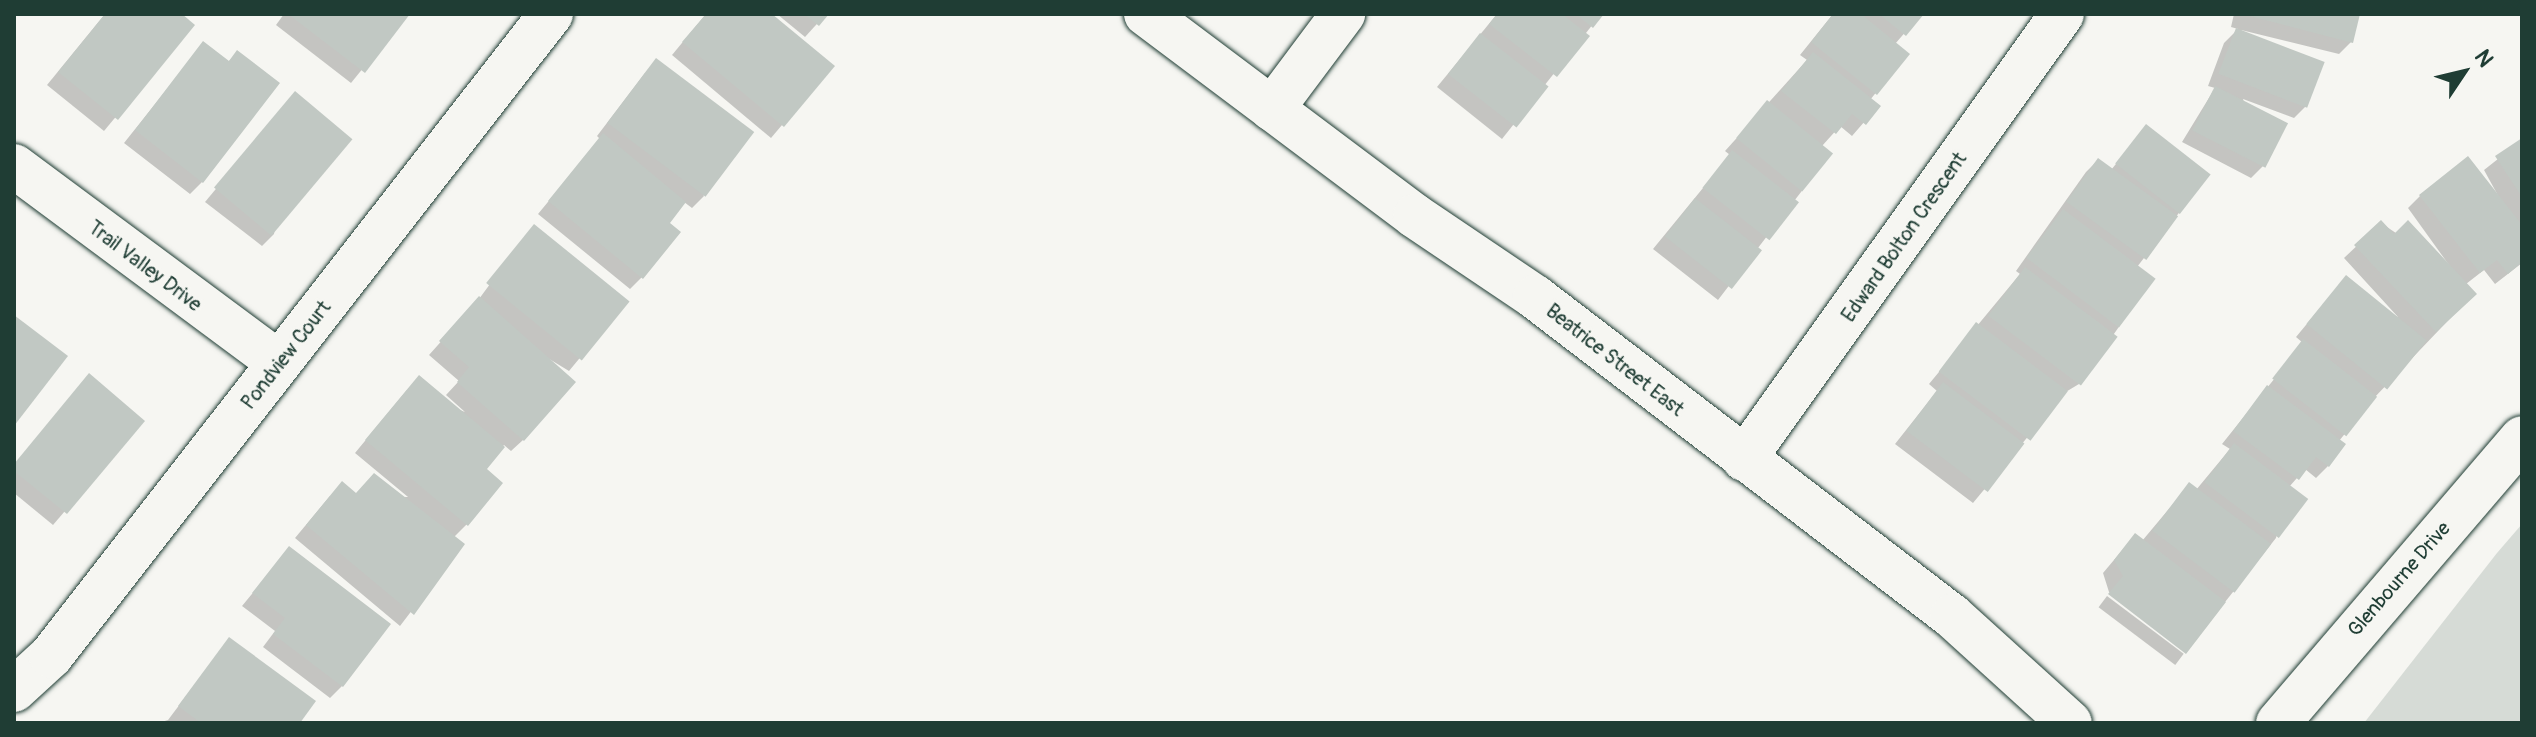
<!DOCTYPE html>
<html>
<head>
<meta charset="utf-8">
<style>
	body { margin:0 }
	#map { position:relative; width:2536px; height:737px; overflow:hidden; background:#f6f6f2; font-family:Pangolin,sans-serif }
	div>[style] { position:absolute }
	.green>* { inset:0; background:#d6dbd6 }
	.shadow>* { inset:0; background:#0003; transform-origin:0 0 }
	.building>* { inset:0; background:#c1c8c3; transform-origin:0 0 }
	.roads { filter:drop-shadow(0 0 2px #1f3d34) drop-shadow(0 0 2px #1f3d34) }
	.street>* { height:44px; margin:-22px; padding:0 22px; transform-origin:22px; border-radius:22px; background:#f6f6f2 }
	.secondary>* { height:44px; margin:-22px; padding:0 22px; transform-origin:22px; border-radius:22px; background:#f6f6f2 }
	span { translate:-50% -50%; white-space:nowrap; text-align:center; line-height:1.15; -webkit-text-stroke:6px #f6f6f2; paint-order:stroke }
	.street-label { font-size:20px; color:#1f3d34 }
	.frame { position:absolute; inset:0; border:16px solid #1f3d34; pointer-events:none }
	.north { position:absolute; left:2424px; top:32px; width:80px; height:80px; -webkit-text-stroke:6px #f6f6f2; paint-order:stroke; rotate:55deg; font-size:22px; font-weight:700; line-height:32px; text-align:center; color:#1f3d34 }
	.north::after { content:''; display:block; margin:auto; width:28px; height:36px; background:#1f3d34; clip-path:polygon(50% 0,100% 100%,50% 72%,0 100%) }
</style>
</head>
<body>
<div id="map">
	<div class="green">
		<div style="clip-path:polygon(2522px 524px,2522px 723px,2364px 723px,2497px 553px)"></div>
	</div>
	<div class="shadow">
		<div style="clip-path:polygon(105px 14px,179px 14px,192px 25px,104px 131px,47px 85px)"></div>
		<div style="clip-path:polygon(284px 14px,407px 14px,351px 83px,276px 25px)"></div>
		<div style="clip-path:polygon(706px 14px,769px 14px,832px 66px,771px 138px,672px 55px)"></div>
		<div style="clip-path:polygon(777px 14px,826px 14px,805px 37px)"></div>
		<div style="clip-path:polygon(1497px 14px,1601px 14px,1502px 139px,1437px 87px)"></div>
		<div style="clip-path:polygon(1833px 14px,1921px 14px,1895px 44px,1907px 54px,1870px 100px,1878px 106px,1852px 136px,1840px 126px,1822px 146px,1831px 153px,1718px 300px,1653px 249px,1730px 155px,1725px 151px,1807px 60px,1800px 55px)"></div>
		<div style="clip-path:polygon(2234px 14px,2358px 14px,2351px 42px,2339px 54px,2241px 30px,2306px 106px,2294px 118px,2243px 99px,2263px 166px,2251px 178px,2182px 142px,2215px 88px,2208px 86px,2224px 43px,2238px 29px,2231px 27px)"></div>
		<div style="clip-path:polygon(203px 44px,227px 63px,237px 53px,202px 182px,190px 194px,124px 143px)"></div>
		<div style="clip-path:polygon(645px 73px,704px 196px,692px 208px,684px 202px,667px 223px,642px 277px,630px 289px,538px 214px,600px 139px,597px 136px)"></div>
		<div style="clip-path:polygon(295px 94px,274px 234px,262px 246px,205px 202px)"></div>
		<div style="clip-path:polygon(2146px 127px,2209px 174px,2137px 267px,2153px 278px,2079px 384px,2064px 393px,1973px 503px,1895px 444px,1937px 391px,1929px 384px,2020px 274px,2016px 271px,2086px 172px,2098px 160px,2111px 170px)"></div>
		<div style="clip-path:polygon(2522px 140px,2522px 263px,2495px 284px,2484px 270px,2466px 284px,2463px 305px,2373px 399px,2339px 441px,2328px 466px,2316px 478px,2305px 469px,2289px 487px,2276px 538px,2186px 651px,2109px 592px,2103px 573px,2135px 535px,2142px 541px,2189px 485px,2196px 490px,2230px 449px,2222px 444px,2303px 343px,2296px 337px,2335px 290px,2398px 317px,2344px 258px,2381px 223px,2454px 272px,2408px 208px,2420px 196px,2501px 201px,2484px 170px)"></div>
		<div style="clip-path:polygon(523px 239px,627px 301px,569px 371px,546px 357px,523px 440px,511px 451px,504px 445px,484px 469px,467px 524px,453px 538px,462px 545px,400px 626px,295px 538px,330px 496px,408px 497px,355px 453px,407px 390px,465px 412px,446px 395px,459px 381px,429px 355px,479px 299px)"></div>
		<div style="clip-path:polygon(142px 421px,53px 525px,14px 493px,14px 464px)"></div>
		<div style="clip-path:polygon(289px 549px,342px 686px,330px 698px,263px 647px,275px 631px,242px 606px)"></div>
		<div style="left:2107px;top:596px;width:96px;height:14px;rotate:37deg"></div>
		<div style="clip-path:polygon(229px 639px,297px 723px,158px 723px,168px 720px)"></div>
	</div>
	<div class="building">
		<div style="clip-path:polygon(105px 14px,182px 14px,195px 25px,118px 120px,58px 72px)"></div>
		<div style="clip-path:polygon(288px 14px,410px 14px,365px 73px)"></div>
		<div style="clip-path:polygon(706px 14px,772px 14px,835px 66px,784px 127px,682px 42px)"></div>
		<div style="clip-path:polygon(804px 14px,829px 14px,819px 26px)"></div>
		<div style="clip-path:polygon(1497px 14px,1562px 14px,1590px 36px,1557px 77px,1489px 24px)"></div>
		<div style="clip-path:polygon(1576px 14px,1604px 14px,1593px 28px)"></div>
		<div style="clip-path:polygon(1833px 14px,1861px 14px,1910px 54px,1877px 95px,1811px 42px)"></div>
		<div style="clip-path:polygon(1879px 14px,1924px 14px,1906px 36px)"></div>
		<div style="clip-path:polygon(2242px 14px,2360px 14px,2353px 43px)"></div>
		<div style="left:2236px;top:28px;width:95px;height:49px;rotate:21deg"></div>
		<div style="left:1480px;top:33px;width:87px;height:52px;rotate:38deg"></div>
		<div style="clip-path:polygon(203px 41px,229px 61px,237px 50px,280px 83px,203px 183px,135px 130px)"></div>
		<div style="clip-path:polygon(1813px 52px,1881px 106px,1866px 125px,1852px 114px,1836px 134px,1781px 91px)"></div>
		<div style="left:656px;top:58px;width:123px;height:81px;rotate:37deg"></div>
		<div style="left:2215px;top:86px;width:82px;height:50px;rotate:27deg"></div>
		<div style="left:295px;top:91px;width:75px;height:126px;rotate:40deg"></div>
		<div style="left:1767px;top:100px;width:85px;height:49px;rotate:39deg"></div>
		<div style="left:2146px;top:124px;width:82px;height:50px;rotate:38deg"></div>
		<div style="clip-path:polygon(603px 133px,686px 202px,670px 223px,681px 232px,643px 279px,548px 201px)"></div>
		<div style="clip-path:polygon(2522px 138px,2522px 197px,2495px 156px)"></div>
		<div style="left:1732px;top:150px;width:85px;height:48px;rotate:38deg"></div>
		<div style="clip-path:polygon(2468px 156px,2522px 225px,2522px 262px,2508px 274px,2497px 260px,2480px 273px,2419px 195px)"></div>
		<div style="left:2098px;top:158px;width:99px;height:54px;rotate:36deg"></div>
		<div style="left:1695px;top:198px;width:85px;height:49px;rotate:38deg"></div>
		<div style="left:2063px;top:209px;width:116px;height:61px;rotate:37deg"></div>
		<div style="clip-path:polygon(2381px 220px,2394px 234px,2408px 220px,2477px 294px,2436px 332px,2354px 245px)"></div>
		<div style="left:534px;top:224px;width:123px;height:76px;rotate:39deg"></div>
		<div style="left:2025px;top:267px;width:116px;height:61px;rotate:37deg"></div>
		<div style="left:2346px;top:275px;width:104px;height:63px;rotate:39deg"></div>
		<div style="clip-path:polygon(479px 296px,576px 382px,524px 441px,457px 382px,469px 367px,439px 341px)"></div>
		<div style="clip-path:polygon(14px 315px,68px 356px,14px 426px)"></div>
		<div style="left:1976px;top:322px;width:115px;height:62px;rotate:37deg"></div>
		<div style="left:2303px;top:339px;width:94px;height:50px;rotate:38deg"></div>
		<div style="clip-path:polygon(89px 373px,145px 421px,67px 514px,14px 471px,14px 464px)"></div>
		<div style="clip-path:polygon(419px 375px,505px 447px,487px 469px,503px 483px,468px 526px,365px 440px)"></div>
		<div style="left:1943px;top:382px;width:102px;height:61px;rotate:37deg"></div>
		<div style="clip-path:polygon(2267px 385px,2346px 444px,2329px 467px,2316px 457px,2299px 480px,2233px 431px)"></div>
		<div style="left:2234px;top:443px;width:93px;height:49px;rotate:37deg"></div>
		<div style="clip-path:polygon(374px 473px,465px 544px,414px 615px,306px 525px,342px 481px,356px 493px)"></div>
		<div style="left:2189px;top:482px;width:103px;height:61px;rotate:37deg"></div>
		<div style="clip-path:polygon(2135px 533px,2226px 602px,2186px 654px,2108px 594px,2123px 576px,2114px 560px)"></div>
		<div style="clip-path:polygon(289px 546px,391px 624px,343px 687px,273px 634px,285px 618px,252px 593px)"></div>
		<div style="clip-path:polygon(229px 637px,316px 701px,300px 723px,201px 723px,178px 706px)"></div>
	</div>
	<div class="roads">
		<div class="street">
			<div style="left:1272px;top:109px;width:119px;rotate:-53.2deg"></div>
			<div style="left:14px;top:166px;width:330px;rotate:36.6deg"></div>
			<div style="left:1744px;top:459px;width:547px;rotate:-54.45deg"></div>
			<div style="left:14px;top:690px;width:50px;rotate:-42.6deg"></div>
			<div style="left:51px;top:656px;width:814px;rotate:-52.09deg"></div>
			<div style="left:2278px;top:723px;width:375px;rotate:-49.4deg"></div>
		</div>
		<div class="secondary">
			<div style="left:1146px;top:14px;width:336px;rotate:36.9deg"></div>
			<div style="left:1415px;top:216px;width:145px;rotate:34deg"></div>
			<div style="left:1535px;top:297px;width:525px;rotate:37.42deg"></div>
			<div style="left:1952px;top:616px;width:159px;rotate:42.2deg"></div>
		</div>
	</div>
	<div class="street-label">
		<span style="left:1904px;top:237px;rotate:-55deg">Edward Bolton Crescent</span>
		<span style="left:145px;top:266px;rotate:37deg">Trail Valley Drive</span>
		<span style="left:286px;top:355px;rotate:-52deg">Pondview Court</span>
		<span style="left:1615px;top:360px;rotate:38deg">Beatrice Street East</span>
		<span style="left:2399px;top:579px;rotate:-49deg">Glenbourne Drive</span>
	</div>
	<div class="frame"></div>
	<div class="north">N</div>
</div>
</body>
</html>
